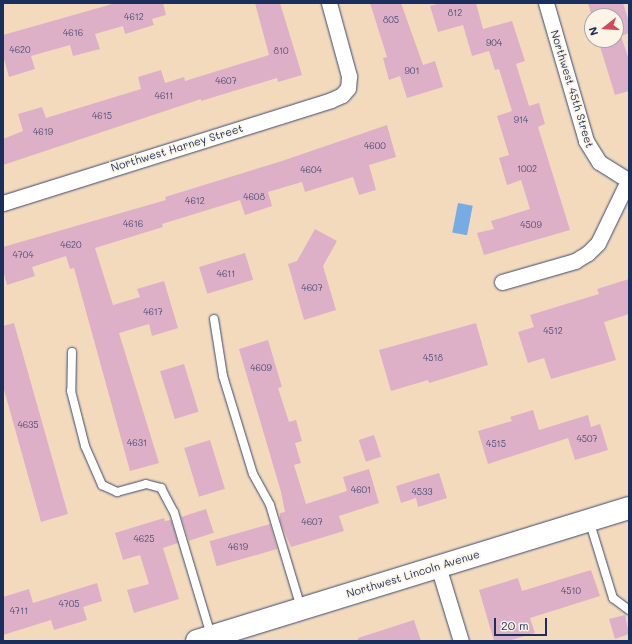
<!DOCTYPE html>
<html>
<head>
<meta charset="utf-8">
<style>
	body { margin:0 }
	#map { position:relative; width:632px; height:644px; overflow:hidden; background:#f3dabd; font-family:Mali,sans-serif }
	div>[style] { position:absolute }
	.water>* { inset:0; background:#77abe4; transform-origin:0 0 }
	.building>* { inset:0; background:#ddb0c7; transform-origin:0 0 }
	.roads { filter:drop-shadow(0 0 1px #3b496c) drop-shadow(0 0 1px #3b496c) }
	.lane>* { height:8px; margin:-4px; padding:0 4px; transform-origin:4px; border-radius:4px; background:#fff }
	.street>* { height:15px; margin:-7.5px; padding:0 7.5px; transform-origin:7.5px; border-radius:7.5px; background:#fff }
	.secondary>* { height:22px; margin:-11px; padding:0 11px; transform-origin:11px; border-radius:11px; background:#fff }
	span { translate:-50% -50%; white-space:nowrap; text-align:center; line-height:1.15; -webkit-text-stroke:3.5px #fcf5e5; paint-order:stroke }
	.number-label { font-size:9px; color:#4c4f78 }
	.number-label span { -webkit-text-stroke-width:0 }
	.street-label { font-size:11px; color:#1b2f5e }
	.frame { position:absolute; inset:0; border:4px solid #1b2f5e; pointer-events:none }
	.north { position:absolute; left:584px; top:8px; width:40px; height:40px; box-sizing:border-box; background:#fcf5e5; border:1px solid #a2a6af; border-radius:50%; rotate:253deg; font-size:11px; font-weight:700; line-height:16px; text-align:center; color:#1b2f5e }
	.north::after { content:''; display:block; margin:auto; width:14px; height:18px; background:#d1495b; clip-path:polygon(50% 0,100% 100%,50% 72%,0 100%) }
	.scale { position:absolute; left:494px; top:618px; width:53px; height:18px; box-sizing:border-box; border:2px solid #1b2f5e; border-top:0; padding-left:5px; font-size:12px; line-height:14px; white-space:nowrap; color:#1b2f5e; -webkit-text-stroke:3px #fcf5e5; paint-order:stroke }
</style>
</head>
<body>
<div id="map">
	<div class="water">
		<div style="left:458px;top:203px;width:15px;height:30px;rotate:11deg"></div>
	</div>
	<div class="building">
		<div style="clip-path:polygon(116px 3px,163px 3px,166px 15px,152px 19px,154px 25px,125px 34px,123px 26px,95px 34px,100px 49px,73px 56px,70px 45px,31px 56px,35px 69px,9px 77px,3px 55px,3px 35px)"></div>
		<div style="clip-path:polygon(255px 3px,280px 3px,302px 75px,278px 82px,277px 78px,201px 101px,201px 99px,3px 165px,3px 139px,23px 131px,18px 114px,42px 107px,46px 118px,141px 89px,138px 77px,161px 70px,165px 83px,184px 77px,185px 81px,269px 55px)"></div>
		<div style="clip-path:polygon(370px 3px,401px 3px,423px 65px,435px 61px,443px 87px,407px 98px,400px 76px,389px 80px,383px 58px,387px 57px)"></div>
		<div style="clip-path:polygon(441px 3px,476px 3px,483px 29px,512px 21px,525px 61px,516px 64px,529px 106px,539px 103px,545px 124px,538px 127px,570px 230px,484px 255px,477px 233px,494px 229px,491px 221px,530px 209px,521px 180px,507px 185px,499px 158px,509px 155px,497px 116px,512px 111px,499px 69px,495px 70px,489px 51px,472px 56px,463px 25px,438px 32px,430px 6px)"></div>
		<div style="clip-path:polygon(588px 3px,623px 3px,629px 22px,629px 33px,621px 36px,629px 60px,629px 91px,615px 95px,598px 40px,616px 40px,616px 16px,592px 17px)"></div>
		<div style="clip-path:polygon(387px 125px,396px 157px,369px 165px,376px 190px,359px 195px,353px 177px,305px 192px,302px 182px,268px 192px,272px 206px,245px 215px,240px 200px,162px 224px,163px 227px,95px 248px,113px 305px,140px 297px,137px 289px,164px 281px,178px 328px,152px 336px,149px 324px,119px 333px,159px 463px,130px 471px,74px 268px,70px 269px,66px 256px,32px 267px,35px 276px,7px 285px,3px 270px,3px 247px,166px 200px,165px 197px,282px 161px)"></div>
		<div style="clip-path:polygon(315px 229px,337px 241px,323px 266px,336px 310px,304px 320px,288px 264px,297px 261px)"></div>
		<div style="left:245px;top:253px;width:28px;height:48px;rotate:73deg"></div>
		<div style="clip-path:polygon(629px 279px,629px 314px,604px 322px,616px 360px,551px 379px,544px 358px,528px 363px,518px 332px,534px 327px,530px 315px,599px 294px,597px 289px)"></div>
		<div style="clip-path:polygon(14px 323px,68px 514px,41px 522px,3px 386px,3px 326px)"></div>
		<div style="clip-path:polygon(476px 323px,488px 365px,429px 383px,428px 380px,391px 391px,379px 350px)"></div>
		<div style="clip-path:polygon(268px 340px,282px 387px,278px 388px,289px 422px,296px 420px,302px 441px,295px 443px,301px 463px,294px 465px,306px 504px,347px 491px,343px 477px,369px 469px,379px 503px,339px 516px,344px 531px,291px 547px,280px 521px,280px 513px,285px 512px,281px 492px,239px 349px)"></div>
		<div style="left:184px;top:364px;width:50px;height:25px;rotate:73deg"></div>
		<div style="clip-path:polygon(533px 410px,539px 430px,588px 415px,591px 427px,600px 424px,608px 450px,575px 460px,568px 438px,488px 464px,478px 431px,512px 421px,510px 417px)"></div>
		<div style="left:374px;top:435px;width:23px;height:16px;rotate:72deg"></div>
		<div style="left:210px;top:440px;width:51px;height:27px;rotate:73deg"></div>
		<div style="clip-path:polygon(439px 473px,447px 498px,418px 507px,416px 498px,401px 503px,396px 486px)"></div>
		<div style="left:206px;top:509px;width:25px;height:26px;rotate:72deg"></div>
		<div style="clip-path:polygon(164px 518px,165px 521px,171px 520px,178px 543px,163px 548px,179px 599px,134px 613px,127px 590px,149px 584px,140px 555px,123px 560px,115px 533px)"></div>
		<div style="left:270px;top:524px;width:26px;height:63px;rotate:74deg"></div>
		<div style="clip-path:polygon(591px 570px,600px 596px,530px 618px,535px 633px,508px 641px,494px 641px,479px 590px,518px 578px,522px 591px)"></div>
		<div style="clip-path:polygon(97px 583px,102px 601px,83px 607px,87px 620px,54px 630px,51px 620px,3px 635px,3px 597px,29px 589px,33px 603px)"></div>
		<div style="clip-path:polygon(625px 615px,629px 634px,615px 639px,609px 619px)"></div>
		<div style="clip-path:polygon(414px 620px,421px 641px,358px 641px,358px 638px)"></div>
	</div>
	<div class="roads">
		<div class="lane">
			<div style="left:214px;top:319px;width:58px;rotate:81deg"></div>
			<div style="left:223px;top:376px;width:102px;rotate:73deg"></div>
			<div style="left:253px;top:474px;width:35px;rotate:61deg"></div>
			<div style="left:270px;top:505px;width:108px;rotate:73.2deg"></div>
			<div style="left:72px;top:352px;width:39px;rotate:91deg"></div>
			<div style="left:71px;top:391px;width:57px;rotate:75.7deg"></div>
			<div style="left:85px;top:446px;width:43px;rotate:66.4deg"></div>
			<div style="left:102px;top:485px;width:17px;rotate:25deg"></div>
			<div style="left:117px;top:492px;width:30px;rotate:-15deg"></div>
			<div style="left:146px;top:484px;width:16px;rotate:15deg"></div>
			<div style="left:161px;top:488px;width:27px;rotate:62deg"></div>
			<div style="left:174px;top:512px;width:128px;rotate:73.3deg"></div>
			<div style="left:589px;top:520px;width:82px;rotate:72.9deg"></div>
			<div style="left:613px;top:598px;width:20px;rotate:37deg"></div>
		</div>
		<div class="street">
			<div style="left:546px;top:3px;width:144px;rotate:73.8deg"></div>
			<div style="left:586px;top:141px;width:25px;rotate:58deg"></div>
			<div style="left:599px;top:162px;width:36px;rotate:32deg"></div>
			<div style="left:3px;top:203px;width:344px;rotate:-17.4deg"></div>
			<div style="left:331px;top:100px;width:12px;rotate:-24deg"></div>
			<div style="left:342px;top:95px;width:9px;rotate:-49deg"></div>
			<div style="left:348px;top:88px;width:12px;rotate:-85deg"></div>
			<div style="left:349px;top:76px;width:76px;rotate:-105.3deg"></div>
			<div style="left:502px;top:282px;width:76px;rotate:-16deg"></div>
			<div style="left:575px;top:261px;width:15px;rotate:-32deg"></div>
			<div style="left:588px;top:253px;width:14px;rotate:-45deg"></div>
			<div style="left:598px;top:243px;width:69px;rotate:-64.2deg"></div>
			<div style="left:438px;top:566px;width:78px;rotate:73deg"></div>
		</div>
		<div class="secondary">
			<div style="left:197px;top:641px;width:452px;rotate:-17.1deg"></div>
		</div>
	</div>
	<div class="number-label">
		<span style="left:455px;top:13px">812</span>
		<span style="left:134px;top:17px">4612</span>
		<span style="left:391px;top:20px">805</span>
		<span style="left:73px;top:33px">4616</span>
		<span style="left:494px;top:43px">904</span>
		<span style="left:20px;top:50px">4620</span>
		<span style="left:281px;top:51px">810</span>
		<span style="left:412px;top:71px">901</span>
		<span style="left:226px;top:81px">4607</span>
		<span style="left:164px;top:96px">4611</span>
		<span style="left:102px;top:116px">4615</span>
		<span style="left:521px;top:120px">914</span>
		<span style="left:43px;top:132px">4619</span>
		<span style="left:375px;top:146px">4600</span>
		<span style="left:527px;top:169px">1002</span>
		<span style="left:311px;top:170px">4604</span>
		<span style="left:254px;top:197px">4608</span>
		<span style="left:195px;top:201px">4612</span>
		<span style="left:133px;top:224px">4616</span>
		<span style="left:531px;top:225px">4509</span>
		<span style="left:71px;top:245px">4620</span>
		<span style="left:23px;top:255px">4704</span>
		<span style="left:226px;top:274px">4611</span>
		<span style="left:312px;top:288px">4607</span>
		<span style="left:153px;top:312px">4617</span>
		<span style="left:553px;top:331px">4512</span>
		<span style="left:433px;top:358px">4518</span>
		<span style="left:261px;top:368px">4609</span>
		<span style="left:28px;top:425px">4635</span>
		<span style="left:587px;top:439px">4507</span>
		<span style="left:137px;top:443px">4631</span>
		<span style="left:496px;top:444px">4515</span>
		<span style="left:361px;top:490px">4601</span>
		<span style="left:422px;top:492px">4533</span>
		<span style="left:312px;top:522px">4607</span>
		<span style="left:144px;top:539px">4625</span>
		<span style="left:238px;top:547px">4619</span>
		<span style="left:571px;top:591px">4510</span>
		<span style="left:69px;top:604px">4705</span>
		<span style="left:19px;top:611px">4711</span>
	</div>
	<div class="street-label">
		<span style="left:572px;top:89px;rotate:73deg">Northwest 45th Street</span>
		<span style="left:177px;top:148px;rotate:-17deg">Northwest Harney Street</span>
		<span style="left:413px;top:574px;rotate:-17deg">Northwest Lincoln Avenue</span>
	</div>
	<div class="frame"></div>
	<div class="north">N</div>
	<div class="scale">20 m</div>
</div>
</body>
</html>
